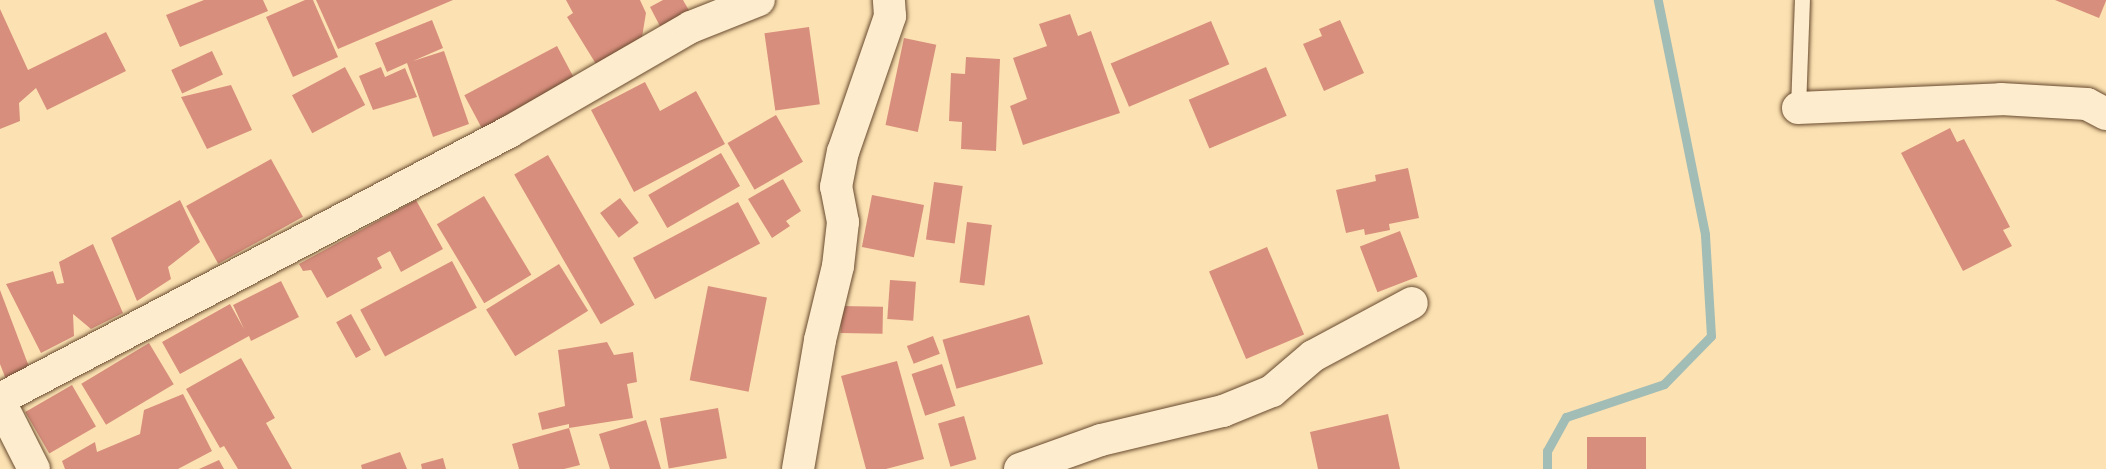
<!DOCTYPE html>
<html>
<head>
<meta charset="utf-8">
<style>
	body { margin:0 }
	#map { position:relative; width:2106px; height:469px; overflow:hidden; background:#fce2b2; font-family:Alegreya,serif }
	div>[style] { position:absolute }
	.stream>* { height:9px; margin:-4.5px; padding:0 4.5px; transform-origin:4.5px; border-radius:4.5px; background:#a2bcb6 }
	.building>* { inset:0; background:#d88e7d; transform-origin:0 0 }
	.roads { filter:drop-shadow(0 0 2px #684a2f) drop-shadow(0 0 2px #684a2f) }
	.lane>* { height:15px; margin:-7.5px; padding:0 7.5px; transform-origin:7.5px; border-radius:7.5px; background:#fdeccd }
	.street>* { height:32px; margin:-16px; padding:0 16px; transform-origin:16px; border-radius:16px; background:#fdeccd }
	span { translate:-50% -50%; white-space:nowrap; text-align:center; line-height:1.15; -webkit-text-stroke:4.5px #fdeccd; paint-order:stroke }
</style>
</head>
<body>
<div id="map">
	<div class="stream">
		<div style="left:1547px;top:469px;width:18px;rotate:-90deg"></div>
		<div style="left:1547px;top:451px;width:39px;rotate:-61deg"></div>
		<div style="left:1566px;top:417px;width:103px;rotate:-18.6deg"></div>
		<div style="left:1664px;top:384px;width:67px;rotate:-45.6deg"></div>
		<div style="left:1711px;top:336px;width:102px;rotate:-93.4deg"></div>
		<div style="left:1705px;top:234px;width:239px;rotate:-101.4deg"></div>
	</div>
	<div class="building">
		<div style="clip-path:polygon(204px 0,263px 0,268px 11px,180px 47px,166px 15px)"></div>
		<div style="clip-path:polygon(305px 0,313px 0,338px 57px,293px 77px,266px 17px)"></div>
		<div style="clip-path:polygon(316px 0,453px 0,338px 49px)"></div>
		<div style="clip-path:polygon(566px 0,640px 0,646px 13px,641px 43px,596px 64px,567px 17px,573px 13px)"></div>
		<div style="clip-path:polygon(663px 0,683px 0,691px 14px,662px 30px,650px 7px)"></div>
		<div style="clip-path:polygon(2055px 0,2106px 0,2106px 1px,2099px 18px)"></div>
		<div style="clip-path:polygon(0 9px,28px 70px,106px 32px,126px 71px,47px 110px,36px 88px,19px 103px,20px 121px,0 129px)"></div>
		<div style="clip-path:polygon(1070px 14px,1078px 36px,1091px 31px,1120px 113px,1023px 145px,1010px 106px,1027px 99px,1013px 58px,1047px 46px,1039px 24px)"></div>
		<div style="clip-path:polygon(432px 20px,443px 48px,413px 61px,444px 51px,469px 124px,433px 137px,407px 63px,387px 72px,375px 43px)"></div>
		<div style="clip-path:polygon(1340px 20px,1364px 73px,1324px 91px,1303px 44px,1322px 36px,1319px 29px)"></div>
		<div style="left:1211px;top:21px;width:47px;height:109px;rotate:67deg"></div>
		<div style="left:809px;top:27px;width:78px;height:45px;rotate:82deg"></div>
		<div style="left:904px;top:38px;width:33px;height:89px;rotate:12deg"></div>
		<div style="left:557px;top:46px;width:38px;height:105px;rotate:62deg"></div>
		<div style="left:212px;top:51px;width:26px;height:45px;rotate:65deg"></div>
		<div style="clip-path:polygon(966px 57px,1000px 59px,996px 151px,961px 149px,962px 122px,949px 121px,951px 73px,965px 74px)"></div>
		<div style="left:345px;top:67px;width:43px;height:60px;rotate:62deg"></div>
		<div style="clip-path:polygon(381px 67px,385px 77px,405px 68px,417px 97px,373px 110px,359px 76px)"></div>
		<div style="left:1266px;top:67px;width:53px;height:84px;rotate:67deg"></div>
		<div style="clip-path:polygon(645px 82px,660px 111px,696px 91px,725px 144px,634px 192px,591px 110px)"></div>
		<div style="clip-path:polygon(231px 85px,252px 130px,207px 149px,181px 97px)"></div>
		<div style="left:776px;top:115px;width:54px;height:56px;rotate:60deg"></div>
		<div style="clip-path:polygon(1950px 128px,1957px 142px,1964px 139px,2010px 227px,2003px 230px,2012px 246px,1963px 271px,1901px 153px)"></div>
		<div style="left:721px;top:153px;width:38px;height:84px;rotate:60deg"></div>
		<div style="left:548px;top:155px;width:173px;height:39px;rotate:60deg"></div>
		<div style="left:271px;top:159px;width:66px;height:97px;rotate:61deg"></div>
		<div style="clip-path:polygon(1408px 168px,1419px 218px,1389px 224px,1390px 230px,1365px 235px,1364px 229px,1346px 233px,1336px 190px,1376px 181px,1375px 175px)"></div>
		<div style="clip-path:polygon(783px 179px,801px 211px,786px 221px,790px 226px,772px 238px,748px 199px)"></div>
		<div style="left:934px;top:182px;width:29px;height:58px;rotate:8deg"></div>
		<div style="left:872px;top:195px;width:53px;height:53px;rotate:11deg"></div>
		<div style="left:484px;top:196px;width:92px;height:55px;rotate:59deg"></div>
		<div style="left:620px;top:198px;width:31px;height:25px;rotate:53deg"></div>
		<div style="clip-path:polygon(180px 200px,200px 242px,168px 267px,171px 279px,137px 301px,111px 238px)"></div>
		<div style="clip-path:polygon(416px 200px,443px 249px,401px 272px,390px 251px,377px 258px,382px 268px,327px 298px,311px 270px,303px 271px,299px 264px)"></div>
		<div style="left:738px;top:202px;width:47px;height:119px;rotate:62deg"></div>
		<div style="left:967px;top:222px;width:25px;height:61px;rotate:7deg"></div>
		<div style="left:1400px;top:231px;width:49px;height:43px;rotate:69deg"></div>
		<div style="clip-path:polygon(93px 244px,123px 313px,91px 329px,73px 314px,74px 336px,41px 353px,6px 284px,53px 271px,57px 284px,64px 283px,59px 262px)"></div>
		<div style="left:1267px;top:247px;width:95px;height:63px;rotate:67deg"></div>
		<div style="left:452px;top:261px;width:53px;height:104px;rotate:62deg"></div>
		<div style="left:559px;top:264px;width:55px;height:86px;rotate:58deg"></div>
		<div style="left:890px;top:280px;width:26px;height:39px;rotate:4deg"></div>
		<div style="clip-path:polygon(281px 281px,299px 317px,251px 341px,249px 336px,180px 374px,162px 342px,230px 304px,244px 329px,233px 305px)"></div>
		<div style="left:708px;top:286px;width:60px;height:96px;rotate:11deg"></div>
		<div style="clip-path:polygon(0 290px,31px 372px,7px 382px,0 364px)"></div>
		<div style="left:841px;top:306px;width:42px;height:27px;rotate:1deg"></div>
		<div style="left:351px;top:314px;width:41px;height:17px;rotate:61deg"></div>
		<div style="left:1029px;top:315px;width:51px;height:90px;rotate:74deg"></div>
		<div style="left:933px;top:336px;width:19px;height:28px;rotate:69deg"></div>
		<div style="clip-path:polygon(607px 342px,614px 355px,633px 352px,637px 382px,627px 384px,633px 418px,569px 428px,580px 465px,564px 469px,519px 469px,512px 444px,569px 428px,569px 424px,542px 430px,538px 413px,565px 406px,558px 350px)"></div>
		<div style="left:149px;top:343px;width:48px;height:79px;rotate:59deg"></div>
		<div style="clip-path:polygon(241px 358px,275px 418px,266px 423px,292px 469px,238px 469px,224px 446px,220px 448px,186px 389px)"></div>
		<div style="clip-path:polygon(897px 361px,924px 459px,886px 469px,866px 469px,841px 376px)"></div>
		<div style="left:942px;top:364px;width:44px;height:32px;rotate:72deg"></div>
		<div style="left:72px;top:385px;width:48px;height:54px;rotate:60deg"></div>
		<div style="clip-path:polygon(183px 394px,212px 451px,178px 469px,65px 469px,62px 461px,95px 442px,97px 452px,140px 434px,144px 410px)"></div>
		<div style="left:718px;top:408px;width:51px;height:59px;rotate:80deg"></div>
		<div style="clip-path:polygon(1388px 414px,1400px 469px,1318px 469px,1310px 432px)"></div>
		<div style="left:964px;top:416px;width:45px;height:27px;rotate:74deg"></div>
		<div style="clip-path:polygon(646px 420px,661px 469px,610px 469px,599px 434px)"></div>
		<div style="left:1587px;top:437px;width:59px;height:32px"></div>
		<div style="clip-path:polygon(400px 452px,407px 469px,362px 469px,361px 465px)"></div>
		<div style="clip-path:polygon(443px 458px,446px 469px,422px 469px,421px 464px)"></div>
		<div style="clip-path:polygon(219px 460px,224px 469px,199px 469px)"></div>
	</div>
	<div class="roads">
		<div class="lane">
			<div style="left:1798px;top:108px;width:108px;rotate:-87.9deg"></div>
		</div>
		<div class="street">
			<div style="left:1798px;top:108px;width:203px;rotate:-2.5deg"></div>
			<div style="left:2001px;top:99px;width:86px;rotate:3.3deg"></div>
			<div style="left:2087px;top:104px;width:21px;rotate:28deg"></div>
			<div style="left:0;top:399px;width:575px;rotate:-27.68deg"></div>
			<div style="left:509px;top:132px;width:210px;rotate:-30deg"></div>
			<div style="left:691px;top:27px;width:73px;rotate:-21.7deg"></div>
			<div style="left:0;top:402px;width:75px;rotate:63.1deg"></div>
			<div style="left:798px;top:469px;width:131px;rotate:-80.3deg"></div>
			<div style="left:820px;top:340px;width:76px;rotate:-76.3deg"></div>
			<div style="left:838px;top:266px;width:44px;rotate:-83.5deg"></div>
			<div style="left:843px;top:222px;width:36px;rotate:-101deg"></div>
			<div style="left:836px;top:187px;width:36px;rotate:-79deg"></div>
			<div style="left:843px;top:152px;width:144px;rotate:-70.9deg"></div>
			<div style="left:890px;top:16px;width:16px;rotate:-94deg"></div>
			<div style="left:1020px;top:469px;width:86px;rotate:-19.7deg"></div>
			<div style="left:1101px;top:440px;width:125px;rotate:-13.4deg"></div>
			<div style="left:1223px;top:411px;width:53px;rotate:-22.2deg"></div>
			<div style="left:1272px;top:391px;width:54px;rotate:-40.5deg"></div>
			<div style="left:1313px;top:356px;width:112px;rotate:-28.2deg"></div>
		</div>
	</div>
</div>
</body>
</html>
